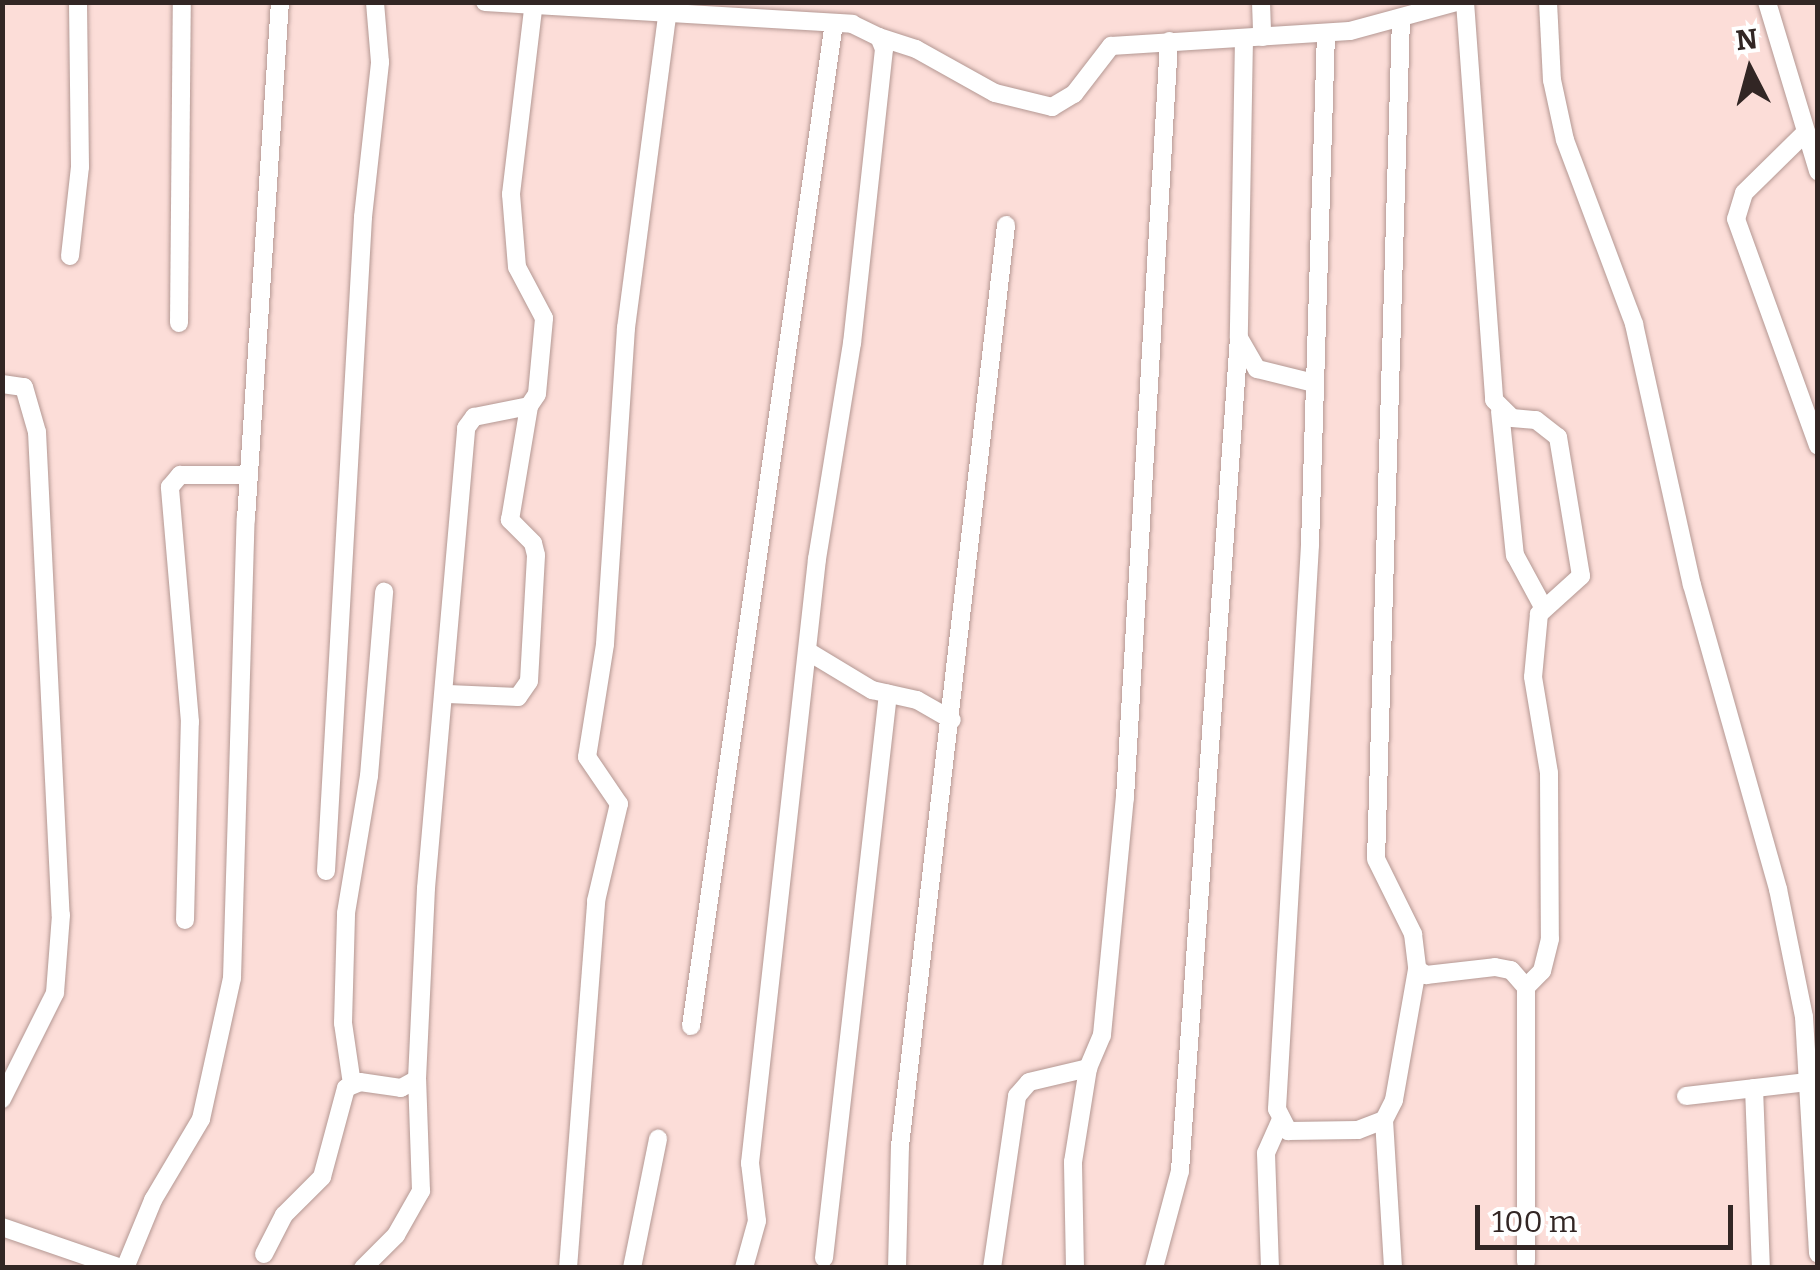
<!DOCTYPE html>
<html>
<head>
<meta charset="utf-8">
<style>
	body { margin:0 }
	#map { position:relative; width:1820px; height:1270px; overflow:hidden; background:#fcddd8; font-family:Bitter,serif }
	div>[style] { position:absolute }
	.roads { filter:drop-shadow(0 0 2px #b49893) drop-shadow(0 0 2px #b49893) }
	.minor>* { height:18px; margin:-9px; padding:0 9px; transform-origin:9px; border-radius:9px; background:#fff }
	span { translate:-50% -50%; white-space:nowrap; text-align:center; line-height:1.15; -webkit-text-stroke:10px #fff; paint-order:stroke }
	.frame { position:absolute; inset:0; border:5px solid #322624; pointer-events:none }
	.north { position:absolute; left:1700px; top:20px; width:100px; height:100px; -webkit-text-stroke:8px #fff; paint-order:stroke; rotate:354deg; font-size:28px; font-weight:700; line-height:40px; text-align:center; color:#322624 }
	.north::after { content:''; display:block; margin:auto; width:35px; height:45px; background:#322624; clip-path:polygon(50% 0,100% 100%,50% 72%,0 100%) }
	.scale { position:absolute; left:1475px; top:1205px; width:258px; height:45px; box-sizing:border-box; border:5px solid #322624; border-top:0; padding-left:12px; font-size:30px; line-height:35px; white-space:nowrap; color:#322624; -webkit-text-stroke:8px #fff; paint-order:stroke }
</style>
</head>
<body>
<div id="map">
	<div class="roads">
		<div class="minor">
			<div style="left:485px;top:2px;width:368px;rotate:3.4deg"></div>
			<div style="left:852px;top:24px;width:30px;rotate:26deg"></div>
			<div style="left:879px;top:37px;width:13px;rotate:67deg"></div>
			<div style="left:884px;top:49px;width:296px;rotate:96.2deg"></div>
			<div style="left:852px;top:343px;width:219px;rotate:99.2deg"></div>
			<div style="left:817px;top:559px;width:608px;rotate:96.33deg"></div>
			<div style="left:750px;top:1163px;width:58px;rotate:83.1deg"></div>
			<div style="left:757px;top:1221px;width:49px;rotate:105.5deg"></div>
			<div style="left:1261px;top:2px;width:35px;rotate:88deg"></div>
			<div style="left:1465px;top:2px;width:399px;rotate:85.8deg"></div>
			<div style="left:1494px;top:400px;width:25px;rotate:45deg"></div>
			<div style="left:1512px;top:418px;width:24px;rotate:5deg"></div>
			<div style="left:1536px;top:420px;width:28px;rotate:38deg"></div>
			<div style="left:1558px;top:437px;width:141px;rotate:80.6deg"></div>
			<div style="left:1581px;top:576px;width:57px;rotate:137.9deg"></div>
			<div style="left:1539px;top:614px;width:63px;rotate:95.4deg"></div>
			<div style="left:1533px;top:677px;width:97px;rotate:80.5deg"></div>
			<div style="left:1549px;top:773px;width:166px;rotate:89.7deg"></div>
			<div style="left:1550px;top:939px;width:33px;rotate:104deg"></div>
			<div style="left:1542px;top:971px;width:23px;rotate:135deg"></div>
			<div style="left:1548px;top:2px;width:78px;rotate:87.1deg"></div>
			<div style="left:1552px;top:80px;width:61px;rotate:77.8deg"></div>
			<div style="left:1565px;top:140px;width:197px;rotate:69.4deg"></div>
			<div style="left:1634px;top:324px;width:267px;rotate:77.5deg"></div>
			<div style="left:1692px;top:585px;width:316px;rotate:74.2deg"></div>
			<div style="left:1778px;top:889px;width:131px;rotate:78.5deg"></div>
			<div style="left:1804px;top:1017px;width:237px;rotate:86.6deg"></div>
			<div style="left:1767px;top:2px;width:177px;rotate:73.2deg"></div>
			<div style="left:1401px;top:18px;width:841px;rotate:91.7deg"></div>
			<div style="left:1376px;top:859px;width:84px;rotate:63.7deg"></div>
			<div style="left:1413px;top:934px;width:35px;rotate:83deg"></div>
			<div style="left:1417px;top:969px;width:11px;rotate:34deg"></div>
			<div style="left:1426px;top:975px;width:69px;rotate:-6.6deg"></div>
			<div style="left:1495px;top:967px;width:16px;rotate:11deg"></div>
			<div style="left:1511px;top:970px;width:23px;rotate:49deg"></div>
			<div style="left:1526px;top:987px;width:275px;rotate:90deg"></div>
			<div style="left:1326px;top:33px;width:512px;rotate:91.79deg"></div>
			<div style="left:1310px;top:545px;width:565px;rotate:93.35deg"></div>
			<div style="left:1277px;top:1109px;width:25px;rotate:63deg"></div>
			<div style="left:1288px;top:1131px;width:70px;rotate:-0.8deg"></div>
			<div style="left:1358px;top:1130px;width:28px;rotate:-21deg"></div>
			<div style="left:1384px;top:1120px;width:22px;rotate:-63deg"></div>
			<div style="left:1394px;top:1100px;width:133px;rotate:-80deg"></div>
			<div style="left:879px;top:37px;width:39px;rotate:18deg"></div>
			<div style="left:916px;top:49px;width:90px;rotate:29.1deg"></div>
			<div style="left:995px;top:93px;width:59px;rotate:13.8deg"></div>
			<div style="left:1052px;top:107px;width:26px;rotate:-31deg"></div>
			<div style="left:1074px;top:94px;width:61px;rotate:-52.4deg"></div>
			<div style="left:1111px;top:46px;width:239px;rotate:-3.6deg"></div>
			<div style="left:1350px;top:31px;width:111px;rotate:-15.2deg"></div>
			<div style="left:1244px;top:38px;width:300px;rotate:91deg"></div>
			<div style="left:1239px;top:338px;width:36px;rotate:60deg"></div>
			<div style="left:1257px;top:369px;width:59px;rotate:13.8deg"></div>
			<div style="left:1806px;top:132px;width:87px;rotate:135.5deg"></div>
			<div style="left:1744px;top:193px;width:27px;rotate:107deg"></div>
			<div style="left:1736px;top:219px;width:241px;rotate:70.1deg"></div>
			<div style="left:70px;top:256px;width:90px;rotate:-83.6deg"></div>
			<div style="left:80px;top:167px;width:165px;rotate:-90.7deg"></div>
			<div style="left:179px;top:323px;width:321px;rotate:-89.5deg"></div>
			<div style="left:2px;top:384px;width:22px;rotate:8deg"></div>
			<div style="left:24px;top:387px;width:47px;rotate:73.9deg"></div>
			<div style="left:37px;top:432px;width:484px;rotate:87.2deg"></div>
			<div style="left:61px;top:915px;width:78px;rotate:94.4deg"></div>
			<div style="left:55px;top:993px;width:119px;rotate:116.6deg"></div>
			<div style="left:1500px;top:411px;width:145px;rotate:84.1deg"></div>
			<div style="left:1515px;top:555px;width:57px;rotate:61.6deg"></div>
			<div style="left:809px;top:652px;width:74px;rotate:31.1deg"></div>
			<div style="left:872px;top:690px;width:46px;rotate:12.5deg"></div>
			<div style="left:917px;top:700px;width:40px;rotate:29.7deg"></div>
			<div style="left:448px;top:694px;width:70px;rotate:2.5deg"></div>
			<div style="left:518px;top:697px;width:19px;rotate:-55deg"></div>
			<div style="left:529px;top:681px;width:126px;rotate:-86.8deg"></div>
			<div style="left:536px;top:555px;width:12px;rotate:-104deg"></div>
			<div style="left:533px;top:543px;width:33px;rotate:-135deg"></div>
			<div style="left:510px;top:520px;width:116px;rotate:-80.5deg"></div>
			<div style="left:326px;top:871px;width:655px;rotate:-86.76deg"></div>
			<div style="left:363px;top:217px;width:156px;rotate:-83.7deg"></div>
			<div style="left:380px;top:62px;width:60px;rotate:-94.8deg"></div>
			<div style="left:185px;top:920px;width:198px;rotate:-88.6deg"></div>
			<div style="left:190px;top:722px;width:236px;rotate:-94.9deg"></div>
			<div style="left:170px;top:487px;width:16px;rotate:-50deg"></div>
			<div style="left:180px;top:475px;width:69px"></div>
			<div style="left:691px;top:1026px;width:1013px;rotate:-81.89deg"></div>
			<div style="left:352px;top:1084px;width:62px;rotate:-98.4deg"></div>
			<div style="left:343px;top:1023px;width:110px;rotate:-88.4deg"></div>
			<div style="left:346px;top:913px;width:139px;rotate:-80.5deg"></div>
			<div style="left:369px;top:776px;width:185px;rotate:-85.3deg"></div>
			<div style="left:1754px;top:1088px;width:180px;rotate:87.8deg"></div>
			<div style="left:1686px;top:1096px;width:122px;rotate:-6.6deg"></div>
			<div style="left:1384px;top:1120px;width:148px;rotate:86.5deg"></div>
			<div style="left:2px;top:1227px;width:126px;rotate:19deg"></div>
			<div style="left:264px;top:1254px;width:44px;rotate:-62.9deg"></div>
			<div style="left:284px;top:1215px;width:54px;rotate:-45deg"></div>
			<div style="left:322px;top:1177px;width:92px;rotate:-74.9deg"></div>
			<div style="left:346px;top:1088px;width:15px;rotate:-23deg"></div>
			<div style="left:360px;top:1082px;width:41px;rotate:8.3deg"></div>
			<div style="left:401px;top:1088px;width:18px;rotate:-29deg"></div>
			<div style="left:417px;top:1079px;width:191px;rotate:-87.3deg"></div>
			<div style="left:426px;top:888px;width:462px;rotate:-85deg"></div>
			<div style="left:466px;top:428px;width:14px;rotate:-54deg"></div>
			<div style="left:474px;top:417px;width:56px;rotate:-11.3deg"></div>
			<div style="left:529px;top:406px;width:14px;rotate:-56deg"></div>
			<div style="left:537px;top:394px;width:76px;rotate:-84.7deg"></div>
			<div style="left:544px;top:318px;width:58px;rotate:-117.9deg"></div>
			<div style="left:517px;top:267px;width:73px;rotate:-94.7deg"></div>
			<div style="left:511px;top:194px;width:193px;rotate:-83.2deg"></div>
			<div style="left:824px;top:1258px;width:568px;rotate:-83.53deg"></div>
			<div style="left:125px;top:1268px;width:74px;rotate:-67.6deg"></div>
			<div style="left:153px;top:1200px;width:94px;rotate:-59.3deg"></div>
			<div style="left:201px;top:1119px;width:144px;rotate:-77.6deg"></div>
			<div style="left:232px;top:978px;width:459px;rotate:-88.3deg"></div>
			<div style="left:246px;top:519px;width:518px;rotate:-86.24deg"></div>
			<div style="left:363px;top:1268px;width:47px;rotate:-45deg"></div>
			<div style="left:396px;top:1235px;width:51px;rotate:-60.4deg"></div>
			<div style="left:421px;top:1191px;width:112px;rotate:-92deg"></div>
			<div style="left:568px;top:1268px;width:368px;rotate:-85.6deg"></div>
			<div style="left:596px;top:901px;width:100px;rotate:-76.7deg"></div>
			<div style="left:619px;top:804px;width:57px;rotate:-124.2deg"></div>
			<div style="left:587px;top:757px;width:114px;rotate:-80.9deg"></div>
			<div style="left:605px;top:644px;width:317px;rotate:-86.2deg"></div>
			<div style="left:626px;top:328px;width:314px;rotate:-82.5deg"></div>
			<div style="left:632px;top:1268px;width:132px;rotate:-78.6deg"></div>
			<div style="left:897px;top:1268px;width:122px;rotate:-88.6deg"></div>
			<div style="left:900px;top:1146px;width:927px;rotate:-83.43deg"></div>
			<div style="left:992px;top:1268px;width:174px;rotate:-81.7deg"></div>
			<div style="left:1017px;top:1096px;width:18px;rotate:-49deg"></div>
			<div style="left:1029px;top:1082px;width:61px;rotate:-13.3deg"></div>
			<div style="left:1088px;top:1068px;width:36px;rotate:-67deg"></div>
			<div style="left:1102px;top:1035px;width:238px;rotate:-84.5deg"></div>
			<div style="left:1125px;top:798px;width:758px;rotate:-86.67deg"></div>
			<div style="left:1075px;top:1268px;width:106px;rotate:-91.1deg"></div>
			<div style="left:1073px;top:1162px;width:95px;rotate:-80.9deg"></div>
			<div style="left:1154px;top:1268px;width:100px;rotate:-75deg"></div>
			<div style="left:1180px;top:1171px;width:835px;rotate:-85.95deg"></div>
			<div style="left:1270px;top:1268px;width:115px;rotate:-92deg"></div>
			<div style="left:1266px;top:1153px;width:34px;rotate:-66deg"></div>
		</div>
	</div>
	<div class="frame"></div>
	<div class="north">N</div>
	<div class="scale">100 m</div>
</div>
</body>
</html>
